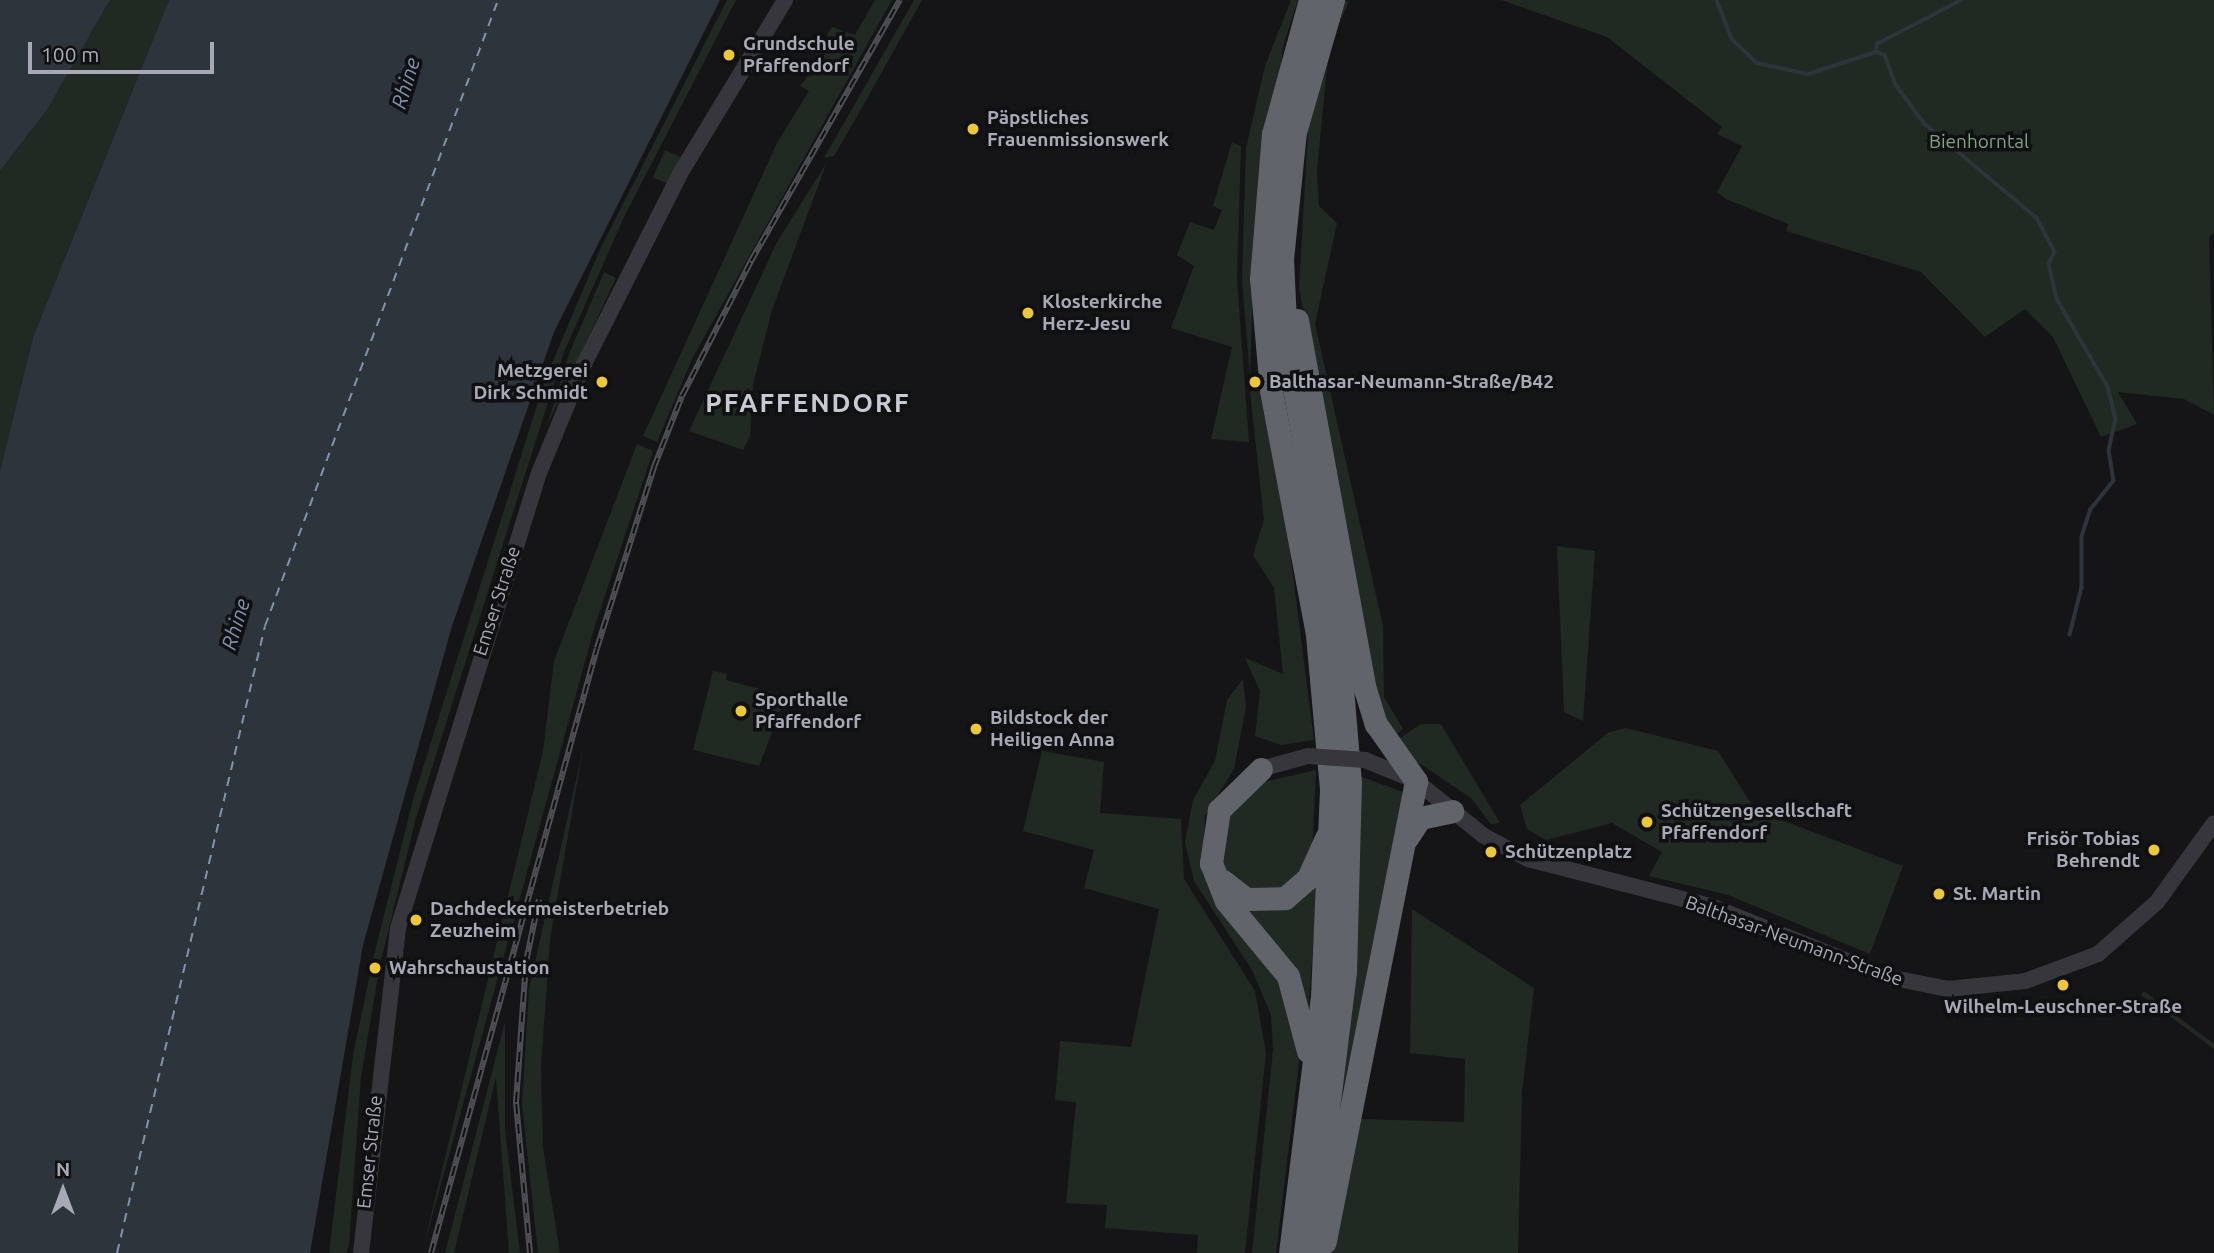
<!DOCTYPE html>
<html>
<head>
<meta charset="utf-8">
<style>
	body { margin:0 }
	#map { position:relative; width:2214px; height:1253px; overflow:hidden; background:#151517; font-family:Ubuntu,sans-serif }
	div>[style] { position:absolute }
	.green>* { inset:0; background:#212923; transform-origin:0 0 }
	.water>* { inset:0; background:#2e343c }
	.stream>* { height:3.5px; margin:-1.75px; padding:0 1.75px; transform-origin:1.75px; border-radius:1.75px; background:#2e343c }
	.ferry>* { height:2px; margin-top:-1px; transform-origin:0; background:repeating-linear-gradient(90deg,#7f93b0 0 9px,transparent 0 16px) }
	.minor>* { height:16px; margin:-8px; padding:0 8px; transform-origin:8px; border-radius:8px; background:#36363c }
	.highway>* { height:23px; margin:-11.5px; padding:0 11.5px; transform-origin:11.5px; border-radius:11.5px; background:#62646c }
	.rail>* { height:6px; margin-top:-3px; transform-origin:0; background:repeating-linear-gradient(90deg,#101012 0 10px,#4f5056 0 20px); box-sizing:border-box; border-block:2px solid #4f5056 }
	.minor-bridge>* { height:16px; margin:-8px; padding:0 8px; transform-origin:8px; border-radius:8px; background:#36363c }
	.dots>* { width:19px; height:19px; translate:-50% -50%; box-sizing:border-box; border:4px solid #101012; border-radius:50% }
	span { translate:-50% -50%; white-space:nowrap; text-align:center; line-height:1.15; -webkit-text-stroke:7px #101012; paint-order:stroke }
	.poi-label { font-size:19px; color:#a7aab6; font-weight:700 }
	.left { translate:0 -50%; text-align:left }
	.right { translate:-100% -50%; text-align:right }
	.park-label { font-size:19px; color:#7fa186 }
	.street-label { font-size:19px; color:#a7aab6 }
	.water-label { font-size:21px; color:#7f93b0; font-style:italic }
	.district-label { font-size:26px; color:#c8cad3; font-weight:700; letter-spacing:2px }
	.north { position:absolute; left:28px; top:1155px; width:70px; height:70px; -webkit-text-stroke:5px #101012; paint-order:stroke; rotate:0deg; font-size:19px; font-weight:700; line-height:28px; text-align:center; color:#a7aab6 }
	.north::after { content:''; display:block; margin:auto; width:24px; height:32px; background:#a7aab6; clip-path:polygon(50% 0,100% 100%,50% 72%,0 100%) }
	.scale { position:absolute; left:28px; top:42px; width:186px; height:32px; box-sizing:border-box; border:4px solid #a7aab6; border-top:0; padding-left:9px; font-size:21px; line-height:24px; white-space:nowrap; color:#a7aab6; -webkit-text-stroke:5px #101012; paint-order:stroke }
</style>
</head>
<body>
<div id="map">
	<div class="green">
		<div style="clip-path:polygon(110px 0,169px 0,33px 337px,0 471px,0 171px,47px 110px)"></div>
		<div style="clip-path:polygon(727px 0,736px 0,626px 213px,564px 352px,416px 818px,380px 964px,372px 963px,414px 796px,545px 380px,601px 247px)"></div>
		<div style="clip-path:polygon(875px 0,892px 0,693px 357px,657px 442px,643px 436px,777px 143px,809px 91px,800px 86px,820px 60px,814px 57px,832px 27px,855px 35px)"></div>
		<div style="clip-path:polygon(914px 0,922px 0,859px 113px,834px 156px,824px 158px)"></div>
		<div style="clip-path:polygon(1291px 0,1298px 0,1284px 43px,1254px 251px,1250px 378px,1242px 279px,1246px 148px,1265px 66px)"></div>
		<div style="clip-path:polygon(1340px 0,1349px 1px,1329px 48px,1317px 170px,1319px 206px,1337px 223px,1315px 324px,1383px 626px,1384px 697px,1403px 729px,1394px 736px,1384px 731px,1299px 288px,1308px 130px)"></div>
		<div style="clip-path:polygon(1501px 0,2214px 0,2214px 232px,2209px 237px,2214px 415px,2184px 399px,2118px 392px,2137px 424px,2101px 437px,2053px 337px,2025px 309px,1985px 337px,1921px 272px,1786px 231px,1788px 224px,1726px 199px,1717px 192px,1742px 146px,1717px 134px,1722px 127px,1607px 37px)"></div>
		<div style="clip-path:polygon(1232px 142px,1241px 146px,1237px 280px,1249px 442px,1211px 439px,1232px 347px,1171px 328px,1194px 266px,1177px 255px,1190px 222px,1214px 230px,1222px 210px,1213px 206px)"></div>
		<div style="left:665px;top:150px;width:17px;height:30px;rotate:24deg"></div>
		<div style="clip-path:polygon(827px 162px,772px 310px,753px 385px,750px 437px,743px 450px,689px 431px,777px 242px)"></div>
		<div style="clip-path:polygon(604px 272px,616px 278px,547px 426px,569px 354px)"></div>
		<div style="clip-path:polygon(1258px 385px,1286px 521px,1314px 740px,1281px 745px,1255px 736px,1260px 691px,1245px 658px,1283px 674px,1274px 588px,1253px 555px,1264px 520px,1250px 392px)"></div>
		<div style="clip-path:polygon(637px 444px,653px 451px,594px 629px,422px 1253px,543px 751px,554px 661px)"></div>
		<div style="clip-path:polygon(1557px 546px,1595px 551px,1583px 721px,1564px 712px)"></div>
		<div style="clip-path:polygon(713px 671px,727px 674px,726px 680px,786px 696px,759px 766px,693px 750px)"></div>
		<div style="clip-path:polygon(1243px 679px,1246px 707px,1234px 769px,1205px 816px,1203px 858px,1269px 958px,1301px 1046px,1276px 1253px,1252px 1253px,1273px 1050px,1271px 1015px,1252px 970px,1194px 881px,1185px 842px,1193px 800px,1215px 761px,1227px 700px)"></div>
		<div style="clip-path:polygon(1421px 724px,1441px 724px,1500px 823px,1491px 824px,1471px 798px,1416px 761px,1397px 740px)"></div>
		<div style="clip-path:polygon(1626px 728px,1718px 751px,1755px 810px,1903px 866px,1870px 954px,1728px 895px,1649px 876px,1662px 852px,1612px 823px,1546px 840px,1527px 829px,1520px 805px,1609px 732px)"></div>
		<div style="clip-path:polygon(583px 749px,550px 939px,541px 1067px,543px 1148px,560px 1253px,538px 1253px,522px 1105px,529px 989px)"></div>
		<div style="clip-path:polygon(1042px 751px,1104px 762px,1100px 813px,1181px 819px,1184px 879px,1255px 991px,1266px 1053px,1245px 1253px,1197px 1253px,1198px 1235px,1105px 1228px,1107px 1205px,1066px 1203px,1076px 1102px,1055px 1100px,1060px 1041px,1131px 1047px,1159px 909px,1084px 888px,1094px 850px,1023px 831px)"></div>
		<div style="clip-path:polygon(1316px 770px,1312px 860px,1276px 896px,1231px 885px,1216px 849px,1229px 813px,1263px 782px)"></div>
		<div style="clip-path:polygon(1357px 775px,1403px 792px,1333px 1169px)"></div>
		<div style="clip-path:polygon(1318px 869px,1315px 920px,1308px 1015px,1230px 898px,1249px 906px)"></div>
		<div style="clip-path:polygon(1412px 909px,1534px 988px,1522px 1093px,1518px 1253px,1329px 1253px,1356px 1119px,1464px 1122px,1465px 1059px,1410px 1053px)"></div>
		<div style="clip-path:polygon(370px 974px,378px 976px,361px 1077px,349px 1245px,346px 1253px,329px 1253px,353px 1055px)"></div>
		<div style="clip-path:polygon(2144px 991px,2214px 1044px,2214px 1049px,2141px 995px)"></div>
		<div style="clip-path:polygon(505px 1022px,505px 1130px,520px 1253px,509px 1253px,496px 1077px,454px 1253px,445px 1253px)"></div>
	</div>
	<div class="water">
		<div style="clip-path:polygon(0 0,110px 0,47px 110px,0 171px)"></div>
		<div style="clip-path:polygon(169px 0,720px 0,554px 332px,452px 626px,363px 945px,310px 1253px,0 1253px,0 471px,33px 337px)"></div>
	</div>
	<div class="stream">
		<div style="left:1717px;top:0;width:42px;rotate:69deg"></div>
		<div style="left:1732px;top:39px;width:35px;rotate:44deg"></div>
		<div style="left:1757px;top:63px;width:52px;rotate:12.2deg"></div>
		<div style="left:1808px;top:74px;width:71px;rotate:-17.9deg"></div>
		<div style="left:1876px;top:52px;width:8px;rotate:-83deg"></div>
		<div style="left:1877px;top:44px;width:95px;rotate:-27.6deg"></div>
		<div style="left:1876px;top:52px;width:9px;rotate:18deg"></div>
		<div style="left:1885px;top:55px;width:32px;rotate:70deg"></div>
		<div style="left:1896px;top:85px;width:49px;rotate:53.4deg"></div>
		<div style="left:1925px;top:124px;width:146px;rotate:40deg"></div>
		<div style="left:2037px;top:218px;width:38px;rotate:62deg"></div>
		<div style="left:2055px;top:252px;width:13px;rotate:117deg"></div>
		<div style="left:2049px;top:264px;width:36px;rotate:77deg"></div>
		<div style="left:2057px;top:299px;width:102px;rotate:59.9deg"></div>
		<div style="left:2108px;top:387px;width:32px;rotate:76deg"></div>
		<div style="left:2116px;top:418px;width:33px;rotate:102deg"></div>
		<div style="left:2109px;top:450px;width:31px;rotate:81deg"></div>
		<div style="left:2114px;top:481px;width:36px;rotate:129deg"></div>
		<div style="left:2091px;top:509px;width:29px;rotate:108deg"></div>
		<div style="left:2082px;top:537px;width:50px;rotate:90deg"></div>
		<div style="left:2082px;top:587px;width:49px;rotate:104deg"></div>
	</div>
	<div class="ferry">
		<div style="left:117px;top:1253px;width:644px;rotate:-76.72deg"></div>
		<div style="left:265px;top:626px;width:668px;rotate:-69.58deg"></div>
	</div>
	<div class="minor">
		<div style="left:1365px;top:760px;width:55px;rotate:22.4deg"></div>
		<div style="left:1416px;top:781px;width:87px;rotate:39deg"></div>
		<div style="left:1484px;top:836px;width:50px;rotate:27.6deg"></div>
		<div style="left:1528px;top:859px;width:191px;rotate:14.5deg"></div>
		<div style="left:1713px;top:907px;width:188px;rotate:21.8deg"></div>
		<div style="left:1888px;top:977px;width:61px;rotate:11.3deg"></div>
		<div style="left:1948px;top:989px;width:77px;rotate:-5.9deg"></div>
		<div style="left:2025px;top:981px;width:78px;rotate:-20.3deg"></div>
		<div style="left:2098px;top:954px;width:79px;rotate:-41.4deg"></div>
		<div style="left:2157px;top:902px;width:97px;rotate:-54.2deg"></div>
		<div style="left:1261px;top:769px;width:49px;rotate:-15.5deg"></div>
		<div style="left:361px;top:1253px;width:327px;rotate:-83.5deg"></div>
		<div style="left:398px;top:928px;width:476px;rotate:-72.8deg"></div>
		<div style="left:539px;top:473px;width:118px;rotate:-67.6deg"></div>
		<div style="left:584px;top:364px;width:215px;rotate:-63.2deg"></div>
		<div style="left:681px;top:172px;width:201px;rotate:-58.8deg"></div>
	</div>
	<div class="highway">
		<div style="left:1297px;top:320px;width:375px;rotate:79.6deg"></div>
		<div style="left:1365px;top:689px;width:37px;rotate:73deg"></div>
		<div style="left:1376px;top:724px;width:70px;rotate:54.9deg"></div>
		<div style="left:1416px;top:781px;width:470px;rotate:101.2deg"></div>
		<div style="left:1261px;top:769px;width:59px;rotate:135.7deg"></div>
		<div style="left:1219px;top:810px;width:54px;rotate:98.6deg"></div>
		<div style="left:1211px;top:863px;width:41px;rotate:68.5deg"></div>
		<div style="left:1226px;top:901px;width:97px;rotate:50.4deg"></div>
		<div style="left:1288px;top:976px;width:78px;rotate:75.1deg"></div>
		<div style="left:1407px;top:838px;width:24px;rotate:-57deg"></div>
		<div style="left:1420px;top:818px;width:33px;rotate:-12deg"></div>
		<div style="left:1223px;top:881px;width:29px;rotate:38deg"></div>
		<div style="left:1246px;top:899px;width:39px;rotate:-1deg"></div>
		<div style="left:1285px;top:898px;width:30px;rotate:-41deg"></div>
		<div style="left:1308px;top:878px;width:44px;rotate:-65.8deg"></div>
		<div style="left:1290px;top:1253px;width:259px;rotate:-82.9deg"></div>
		<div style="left:1322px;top:996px;width:207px;rotate:-87.5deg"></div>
		<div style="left:1331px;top:789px;width:156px;rotate:-95.2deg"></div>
		<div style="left:1317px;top:634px;width:248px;rotate:-100.7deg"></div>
		<div style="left:1271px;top:390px;width:111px;rotate:-95.1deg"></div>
		<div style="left:1261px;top:279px;width:145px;rotate:-85.3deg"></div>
		<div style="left:1273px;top:134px;width:139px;rotate:-74.6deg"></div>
		<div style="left:1310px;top:1253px;width:283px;rotate:-82.9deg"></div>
		<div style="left:1345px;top:972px;width:189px;rotate:-88.5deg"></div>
		<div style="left:1350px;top:783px;width:155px;rotate:-94.8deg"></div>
		<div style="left:1337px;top:629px;width:291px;rotate:-100.1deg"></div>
		<div style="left:1286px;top:343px;width:84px;rotate:-92.7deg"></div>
		<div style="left:1282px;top:259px;width:128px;rotate:-84.2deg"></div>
		<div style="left:1295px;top:132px;width:137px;rotate:-73.9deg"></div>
	</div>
	<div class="rail">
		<div style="left:431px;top:1253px;width:627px;rotate:-74.66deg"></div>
		<div style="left:597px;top:648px;width:190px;rotate:-72.5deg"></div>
		<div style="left:654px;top:467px;width:76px;rotate:-68.5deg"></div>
		<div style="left:682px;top:396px;width:152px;rotate:-62.9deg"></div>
		<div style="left:751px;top:261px;width:301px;rotate:-60.3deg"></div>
		<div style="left:530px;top:1253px;width:152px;rotate:-95.3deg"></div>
		<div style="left:516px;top:1102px;width:140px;rotate:-85.9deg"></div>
		<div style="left:526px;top:962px;width:64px;rotate:-78.3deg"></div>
	</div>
	<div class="minor-bridge">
		<div style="left:1308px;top:756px;width:57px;rotate:4deg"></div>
	</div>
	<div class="dots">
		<div style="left:729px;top:55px;background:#ebc739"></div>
		<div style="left:973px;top:129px;background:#ebc739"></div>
		<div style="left:1028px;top:313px;background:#ebc739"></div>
		<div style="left:602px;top:382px;background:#ebc739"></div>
		<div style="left:1255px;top:382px;background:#ebc739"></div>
		<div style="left:741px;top:711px;background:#ebc739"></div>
		<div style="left:976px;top:729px;background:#ebc739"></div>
		<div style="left:1647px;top:822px;background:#ebc739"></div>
		<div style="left:2154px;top:850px;background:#ebc739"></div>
		<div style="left:1491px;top:852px;background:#ebc739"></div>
		<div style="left:1939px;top:894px;background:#ebc739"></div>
		<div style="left:416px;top:920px;background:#ebc739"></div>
		<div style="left:375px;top:968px;background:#ebc739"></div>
		<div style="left:2063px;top:985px;background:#ebc739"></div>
	</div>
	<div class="poi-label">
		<span class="left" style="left:743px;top:55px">Grundschule<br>Pfaffendorf</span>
		<span class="left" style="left:987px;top:129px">Päpstliches<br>Frauenmissionswerk</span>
		<span class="left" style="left:1042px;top:313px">Klosterkirche<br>Herz-Jesu</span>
		<span class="right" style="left:588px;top:382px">Metzgerei<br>Dirk Schmidt</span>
		<span class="left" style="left:1269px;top:382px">Balthasar-Neumann-Straße/B42</span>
		<span class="left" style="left:755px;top:711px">Sporthalle<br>Pfaffendorf</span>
		<span class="left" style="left:990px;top:729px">Bildstock der<br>Heiligen Anna</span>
		<span class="left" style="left:1661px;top:822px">Schützengesellschaft<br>Pfaffendorf</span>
		<span class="right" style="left:2140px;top:850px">Frisör Tobias<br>Behrendt</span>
		<span class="left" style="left:1505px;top:852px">Schützenplatz</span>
		<span class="left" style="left:1953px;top:894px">St. Martin</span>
		<span class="left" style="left:430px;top:920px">Dachdeckermeisterbetrieb<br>Zeuzheim</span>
		<span class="left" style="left:389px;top:968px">Wahrschaustation</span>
		<span style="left:2063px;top:1007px">Wilhelm-Leuschner-Straße</span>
	</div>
	<div class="park-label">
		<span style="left:1979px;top:142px">Bienhorntal</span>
	</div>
	<div class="street-label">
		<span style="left:497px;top:601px;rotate:-72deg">Emser Straße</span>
		<span style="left:1794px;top:941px;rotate:20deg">Balthasar-Neumann-Straße</span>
		<span style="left:370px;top:1152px;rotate:-84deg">Emser Straße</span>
	</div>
	<div class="water-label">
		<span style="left:405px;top:83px;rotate:-73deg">Rhine</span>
		<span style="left:235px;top:624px;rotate:-73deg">Rhine</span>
	</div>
	<div class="district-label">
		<span style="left:808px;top:403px">PFAFFENDORF</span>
	</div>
	<div class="north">N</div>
	<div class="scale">100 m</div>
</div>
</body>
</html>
